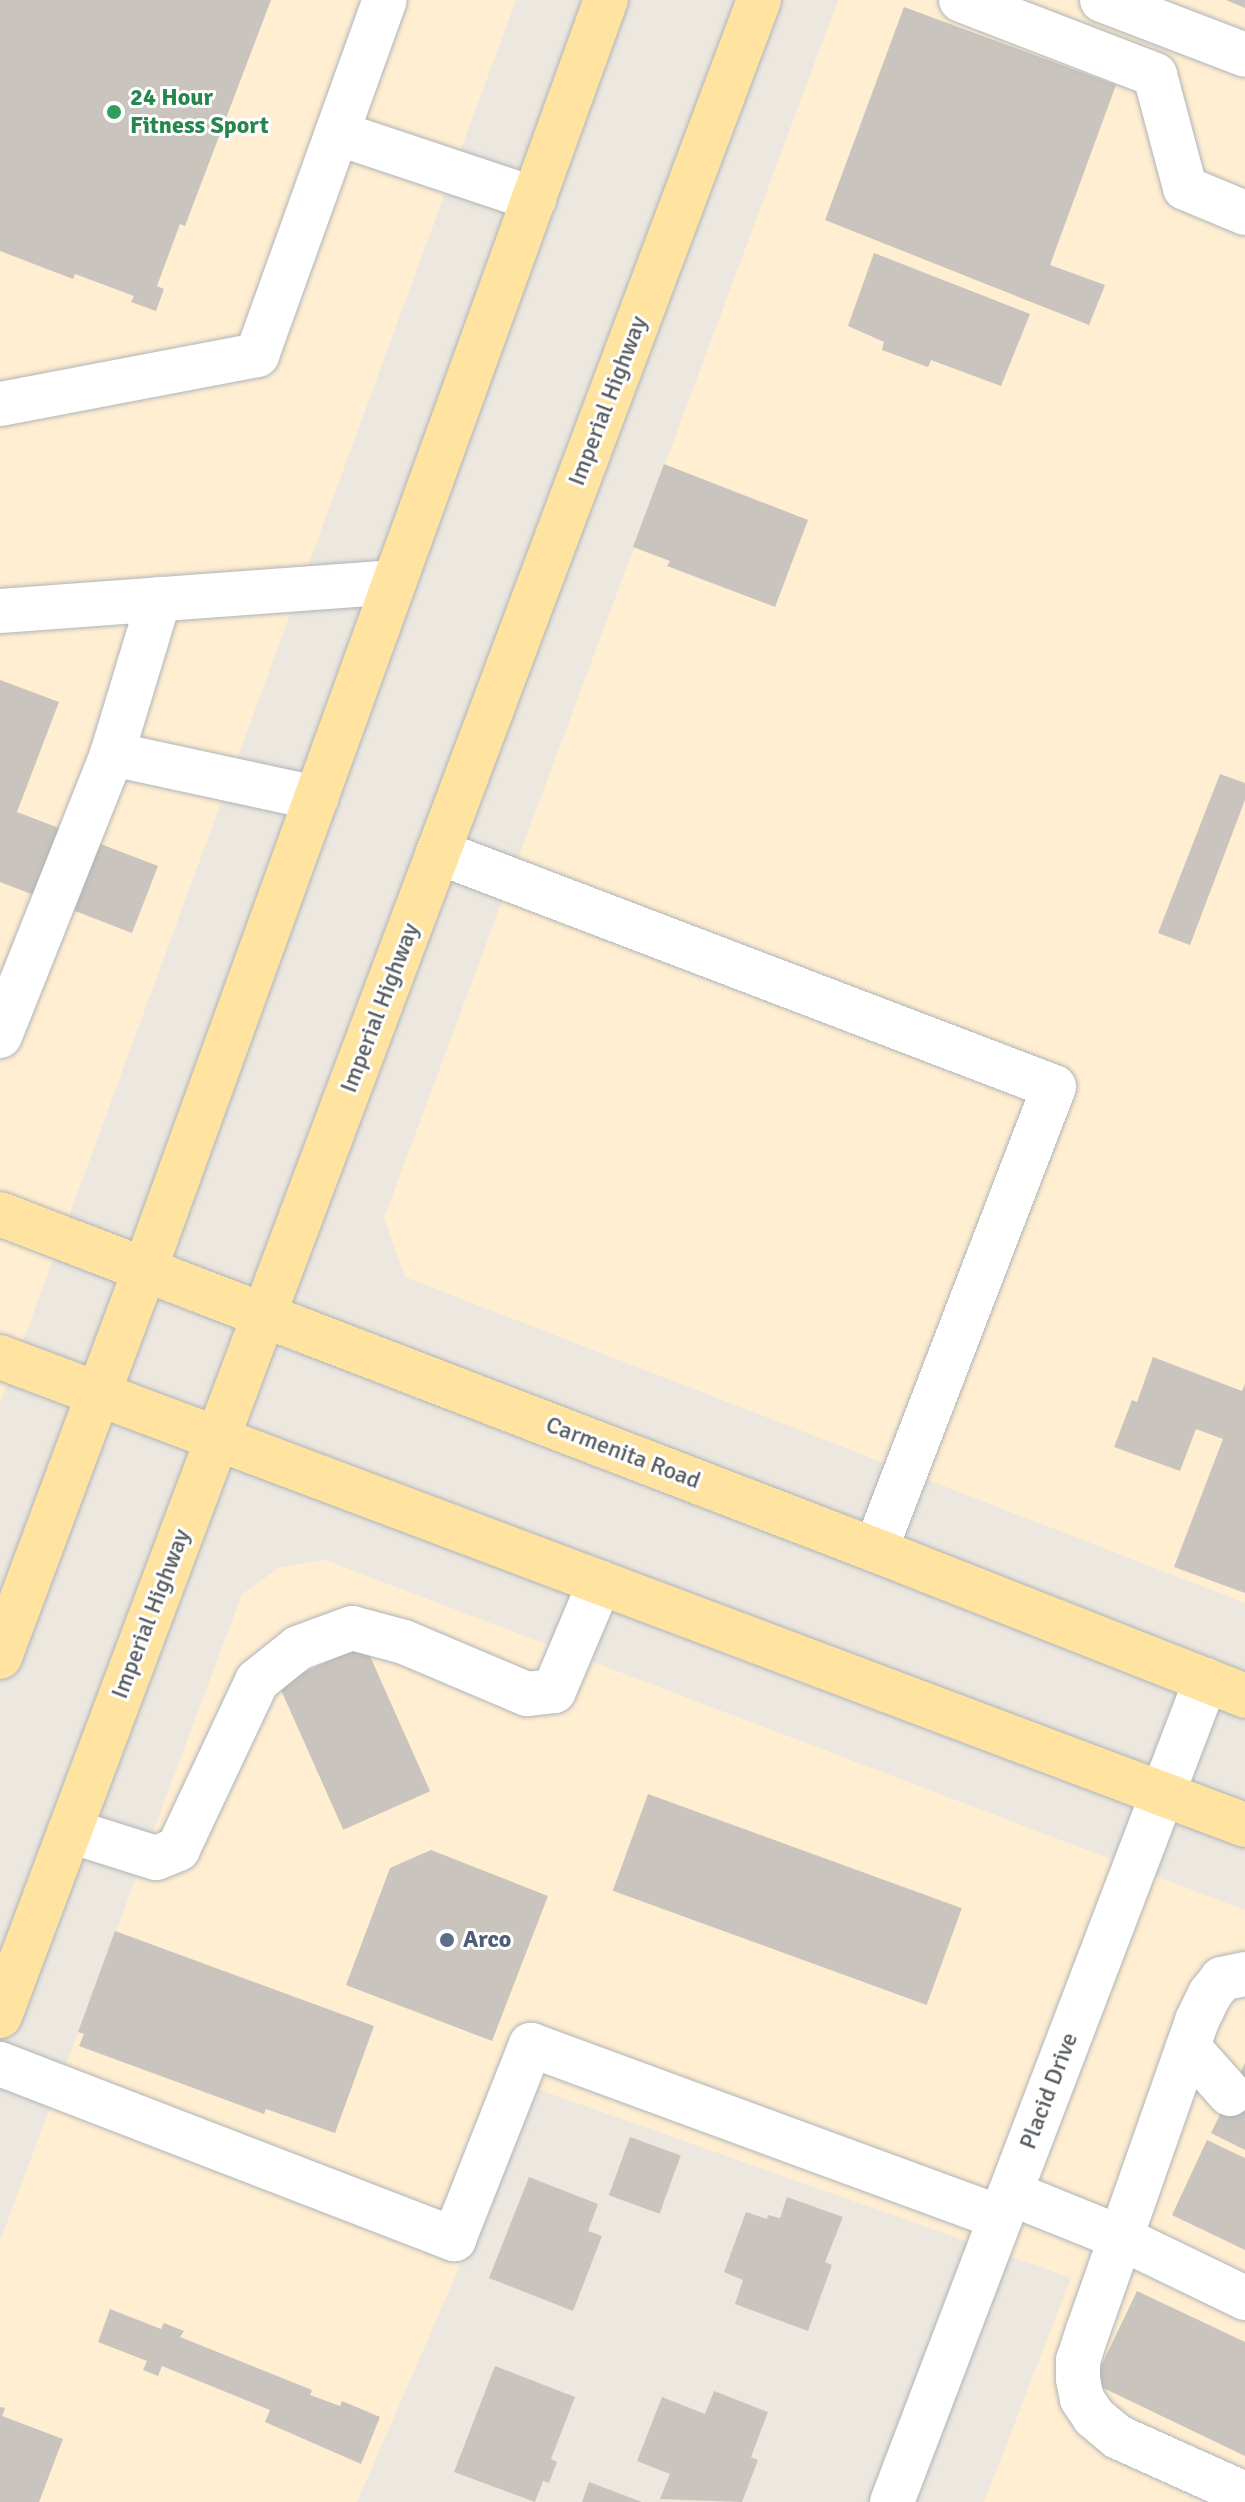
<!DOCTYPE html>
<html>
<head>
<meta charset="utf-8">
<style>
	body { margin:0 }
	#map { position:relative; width:1245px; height:2502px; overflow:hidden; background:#ece7df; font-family:Signika,sans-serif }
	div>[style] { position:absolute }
	.commercial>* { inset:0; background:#ffeed1 }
	.building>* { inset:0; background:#c9c4be; transform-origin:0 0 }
	.roads { filter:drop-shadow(0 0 2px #b0b4b8) drop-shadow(0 0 2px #b0b4b8) }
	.minor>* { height:44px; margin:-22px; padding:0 22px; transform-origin:22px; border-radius:22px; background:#fff }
	.major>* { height:44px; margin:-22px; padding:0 22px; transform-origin:22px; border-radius:22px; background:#ffe3a1 }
	.dots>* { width:22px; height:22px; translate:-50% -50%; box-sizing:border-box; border:4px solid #fff; border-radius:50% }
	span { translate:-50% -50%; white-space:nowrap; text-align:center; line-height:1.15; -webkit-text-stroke:6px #fff; paint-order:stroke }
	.leisure-label { font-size:24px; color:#27864d; font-weight:700 }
	.left { translate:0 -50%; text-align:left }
	.street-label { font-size:24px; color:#585d61 }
	.service-label { font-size:24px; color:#4e5e75; font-weight:700 }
</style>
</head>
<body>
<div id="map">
	<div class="commercial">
		<div style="clip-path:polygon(0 0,516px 0,0 1404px)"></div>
		<div style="clip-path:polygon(838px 0,1245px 0,1245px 1603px,405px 1277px,384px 1218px)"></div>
		<div style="clip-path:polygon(325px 1560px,1245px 1910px,1245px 2502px,984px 2502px,1071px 2278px,537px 2089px,357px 2502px,0 2502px,0 2241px,242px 1594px,280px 1567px)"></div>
	</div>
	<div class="building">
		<div style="clip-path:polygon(0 0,271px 0,185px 226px,180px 224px,157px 286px,164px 289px,156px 311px,131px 302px,134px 296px,75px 274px,73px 279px,0 251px)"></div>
		<div style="clip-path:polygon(1226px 0,1245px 0,1245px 8px)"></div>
		<div style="clip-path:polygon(904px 7px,1116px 85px,1050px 265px,1105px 285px,1089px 325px,825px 220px)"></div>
		<div style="clip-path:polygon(874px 253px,1030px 314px,1001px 386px,931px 360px,928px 367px,882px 350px,884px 342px,848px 326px)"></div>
		<div style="clip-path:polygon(664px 464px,808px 520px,775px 607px,667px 566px,670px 561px,633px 547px)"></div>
		<div style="clip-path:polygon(0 680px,59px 702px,17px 812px,158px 866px,132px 933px,0 882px)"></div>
		<div style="clip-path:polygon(1220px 774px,1245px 783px,1245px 800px,1190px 945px,1158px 933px)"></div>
		<div style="clip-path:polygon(1153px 1357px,1242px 1391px,1245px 1384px,1245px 1593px,1174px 1567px,1223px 1439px,1196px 1429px,1180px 1471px,1114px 1447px,1132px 1400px,1137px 1402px)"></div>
		<div style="left:365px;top:1645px;width:160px;height:95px;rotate:66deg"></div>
		<div style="left:648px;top:1794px;width:334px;height:103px;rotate:20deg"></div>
		<div style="clip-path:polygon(431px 1850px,548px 1896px,492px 2041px,346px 1985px,390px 1868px)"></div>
		<div style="clip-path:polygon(115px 1931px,374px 2026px,335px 2133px,266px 2109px,264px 2114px,79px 2046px,84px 2034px,78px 2032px)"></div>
		<div style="clip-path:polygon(1245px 2063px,1245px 2150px,1211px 2133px)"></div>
		<div style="left:630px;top:2137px;width:54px;height:62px;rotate:20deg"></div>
		<div style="clip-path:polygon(1207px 2140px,1245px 2158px,1245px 2250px,1172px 2215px)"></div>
		<div style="clip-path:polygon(529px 2177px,598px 2204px,588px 2231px,602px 2236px,573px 2311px,489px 2278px)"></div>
		<div style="clip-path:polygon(787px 2197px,843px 2217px,825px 2262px,832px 2265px,808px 2331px,735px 2304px,743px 2280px,724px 2272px,746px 2212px,767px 2219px,768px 2215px,780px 2218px)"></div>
		<div style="clip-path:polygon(1137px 2291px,1245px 2342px,1245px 2456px,1093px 2383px)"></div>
		<div style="clip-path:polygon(110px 2309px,161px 2329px,164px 2323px,184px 2331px,180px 2337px,312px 2390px,310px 2395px,340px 2406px,342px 2401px,380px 2417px,361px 2464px,265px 2422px,270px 2410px,162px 2366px,158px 2376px,143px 2370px,147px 2361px,98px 2342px)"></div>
		<div style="clip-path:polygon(495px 2366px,575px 2397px,551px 2459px,557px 2462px,549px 2483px,543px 2481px,535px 2502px,454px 2472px)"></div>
		<div style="clip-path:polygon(714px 2391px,768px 2412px,751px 2457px,758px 2460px,742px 2502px,660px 2499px,670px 2474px,637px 2461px,662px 2397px,705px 2414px)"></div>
		<div style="clip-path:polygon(0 2407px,5px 2408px,2px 2416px,63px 2439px,39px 2502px,0 2502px)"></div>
		<div style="clip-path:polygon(589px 2482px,642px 2502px,582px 2502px)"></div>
	</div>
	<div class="roads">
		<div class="minor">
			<div style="left:961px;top:0;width:208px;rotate:21.1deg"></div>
			<div style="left:1155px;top:75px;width:117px;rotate:75.1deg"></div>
			<div style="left:1185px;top:188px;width:65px;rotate:22.6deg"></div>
			<div style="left:1102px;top:0;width:153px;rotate:21deg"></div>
			<div style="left:337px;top:133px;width:208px;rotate:18.5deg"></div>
			<div style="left:0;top:404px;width:262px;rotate:-10.8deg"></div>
			<div style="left:257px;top:355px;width:377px;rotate:-70.2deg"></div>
			<div style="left:0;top:611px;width:395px;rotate:-4.2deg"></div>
			<div style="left:112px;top:754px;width:162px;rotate:-73.1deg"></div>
			<div style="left:438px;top:852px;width:659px;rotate:20.88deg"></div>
			<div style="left:1054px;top:1087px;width:496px;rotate:111.1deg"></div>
			<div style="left:0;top:1036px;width:303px;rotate:-68.3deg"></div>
			<div style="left:112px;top:754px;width:209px;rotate:12.2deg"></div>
			<div style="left:70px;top:1831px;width:90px;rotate:17.4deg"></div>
			<div style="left:156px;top:1858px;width:24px;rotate:-22deg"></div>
			<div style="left:178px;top:1849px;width:186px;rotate:-64.8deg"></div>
			<div style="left:257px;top:1681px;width:53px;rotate:-38.8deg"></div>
			<div style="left:298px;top:1648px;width:58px;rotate:-20.3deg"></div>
			<div style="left:352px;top:1628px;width:54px;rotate:15.1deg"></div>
			<div style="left:404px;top:1642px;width:134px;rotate:22.9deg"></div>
			<div style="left:527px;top:1694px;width:27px;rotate:-6deg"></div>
			<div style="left:554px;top:1691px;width:118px;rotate:-67.1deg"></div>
			<div style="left:1245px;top:1974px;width:24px;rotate:168deg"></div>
			<div style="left:1222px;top:1979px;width:19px;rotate:129deg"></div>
			<div style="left:1210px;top:1994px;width:30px;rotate:116deg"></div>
			<div style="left:1197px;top:2021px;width:328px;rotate:109.4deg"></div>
			<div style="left:1088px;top:2330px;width:32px;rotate:108deg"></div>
			<div style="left:1078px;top:2360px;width:19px;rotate:90deg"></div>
			<div style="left:1078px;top:2379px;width:20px;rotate:79deg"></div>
			<div style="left:1082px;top:2399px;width:22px;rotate:56deg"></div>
			<div style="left:1094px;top:2417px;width:31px;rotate:40deg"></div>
			<div style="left:1118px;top:2437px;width:139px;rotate:24.2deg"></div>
			<div style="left:1188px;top:2047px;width:63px;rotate:48.2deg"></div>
			<div style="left:0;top:2064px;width:487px;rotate:21.1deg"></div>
			<div style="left:454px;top:2239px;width:209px;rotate:-68.4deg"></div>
			<div style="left:531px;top:2045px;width:500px;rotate:20.2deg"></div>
			<div style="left:1010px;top:2193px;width:118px;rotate:22deg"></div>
			<div style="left:1119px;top:2237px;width:140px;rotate:25.8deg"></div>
			<div style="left:892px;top:2502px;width:880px;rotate:-69.09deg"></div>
		</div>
		<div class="major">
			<div style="left:0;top:1214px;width:937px;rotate:21.01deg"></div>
			<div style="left:875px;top:1550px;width:398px;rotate:21.5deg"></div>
			<div style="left:0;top:1357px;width:1330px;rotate:20.6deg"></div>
			<div style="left:0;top:1657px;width:414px;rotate:-69.5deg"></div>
			<div style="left:145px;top:1269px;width:1350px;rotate:-70.04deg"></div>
			<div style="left:0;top:2016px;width:2154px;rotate:-69.37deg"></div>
		</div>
	</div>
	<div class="dots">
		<div style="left:114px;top:112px;background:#2e9e5b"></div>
		<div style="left:447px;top:1940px;background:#5c6f8a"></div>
	</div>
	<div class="leisure-label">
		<span class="left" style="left:130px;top:112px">24 Hour<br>Fitness Sport</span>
	</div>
	<div class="street-label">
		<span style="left:608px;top:401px;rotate:-69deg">Imperial Highway</span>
		<span style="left:380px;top:1008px;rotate:-69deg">Imperial Highway</span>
		<span style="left:623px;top:1453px;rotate:21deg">Carmenita Road</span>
		<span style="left:151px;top:1614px;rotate:-69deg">Imperial Highway</span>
		<span style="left:1049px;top:2091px;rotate:-69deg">Placid Drive</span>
	</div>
	<div class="service-label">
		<span class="left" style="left:463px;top:1940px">Arco</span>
	</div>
</div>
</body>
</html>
